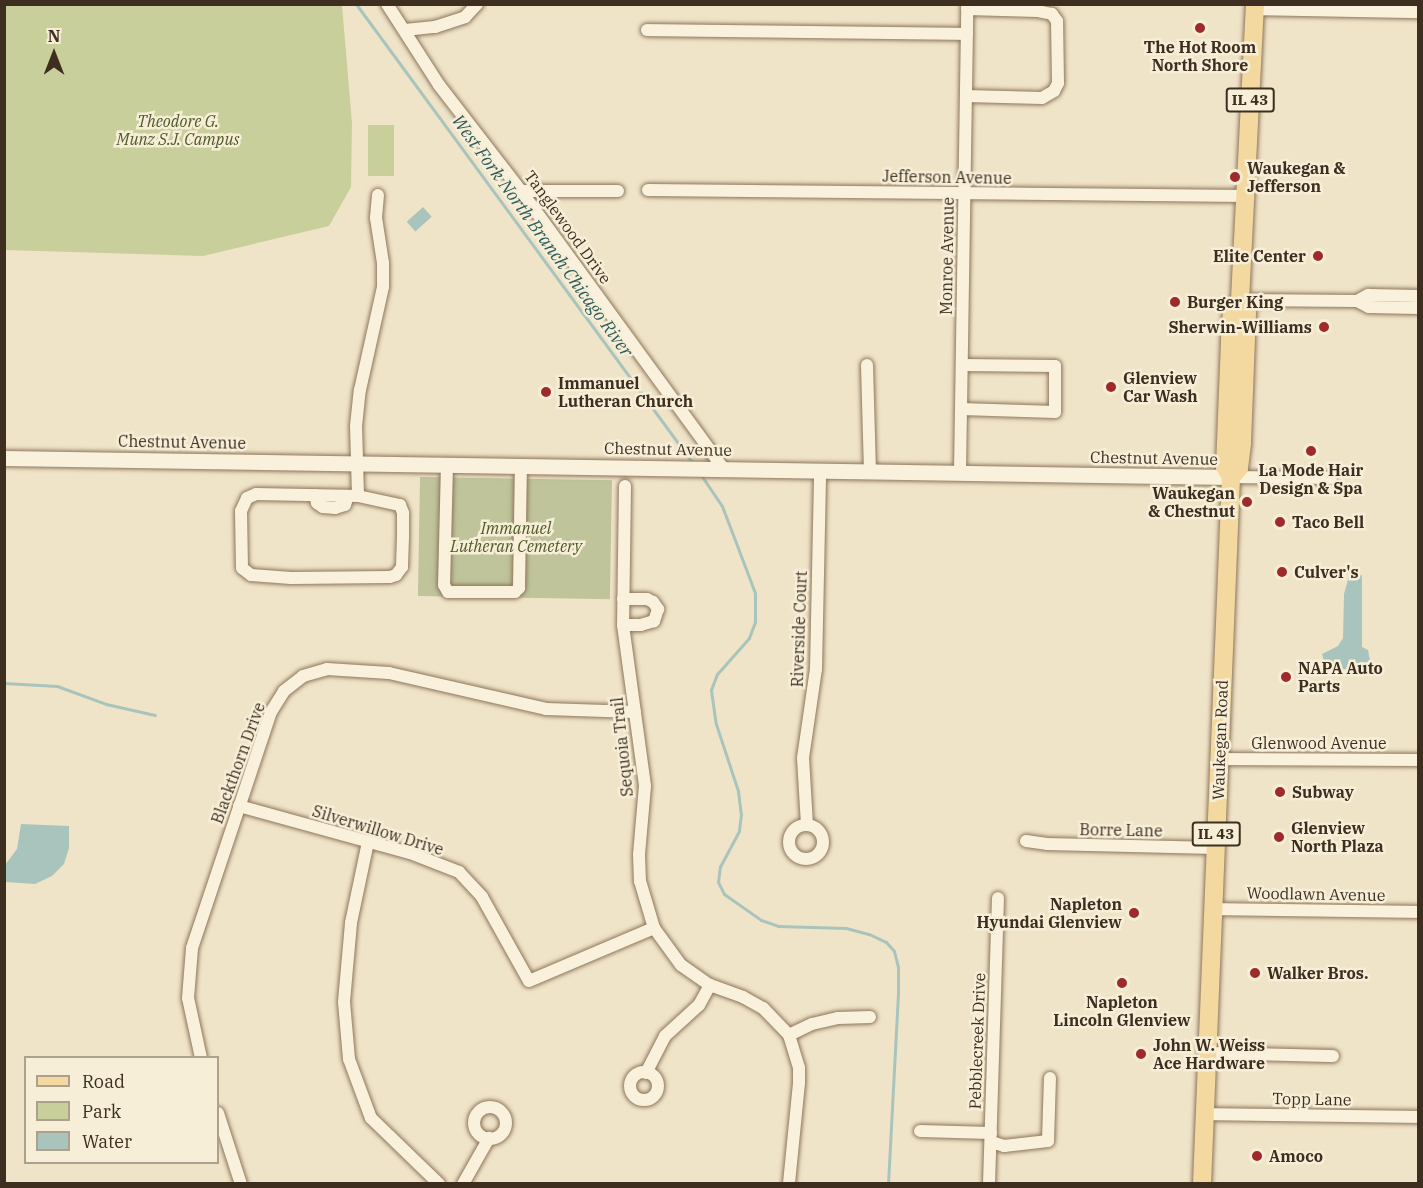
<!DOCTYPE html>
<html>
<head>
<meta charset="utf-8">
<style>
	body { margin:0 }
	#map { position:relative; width:1423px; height:1188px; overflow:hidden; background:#f0e4c8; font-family:"IBM Plex Serif",serif }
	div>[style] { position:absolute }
	.green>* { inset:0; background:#c9cf9b; transform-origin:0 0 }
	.cemetery>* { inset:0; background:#bfc49a; transform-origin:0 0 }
	.water>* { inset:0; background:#a9c4bc; transform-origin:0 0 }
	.stream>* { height:3px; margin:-1.5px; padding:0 1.5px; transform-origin:1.5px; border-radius:1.5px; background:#a9c4bc }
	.roads { filter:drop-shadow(0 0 2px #8d765c) drop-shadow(0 0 2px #8d765c) }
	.minor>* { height:12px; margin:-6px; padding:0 6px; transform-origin:6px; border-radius:6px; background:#faf1dc }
	.minor>.ring { margin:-6px; padding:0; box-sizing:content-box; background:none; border:12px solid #faf1dc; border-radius:50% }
	.tertiary>* { height:15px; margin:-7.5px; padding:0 7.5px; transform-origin:7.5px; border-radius:7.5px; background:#faf1dc }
	.primary>* { height:18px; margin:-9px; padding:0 9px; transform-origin:9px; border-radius:9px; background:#f3d9a0 }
	.dots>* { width:16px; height:16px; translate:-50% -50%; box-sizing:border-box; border:3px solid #f7eed8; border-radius:50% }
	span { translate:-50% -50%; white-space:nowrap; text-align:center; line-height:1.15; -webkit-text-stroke:5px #f7eed8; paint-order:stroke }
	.shield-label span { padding:2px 4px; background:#f7eed8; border:2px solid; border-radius:4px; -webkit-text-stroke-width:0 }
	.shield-label { font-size:15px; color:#3d2e20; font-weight:700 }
	.poi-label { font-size:16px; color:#3d2e20; font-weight:700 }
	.left { translate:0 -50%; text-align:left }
	.right { translate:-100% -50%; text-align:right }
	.park-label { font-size:16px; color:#4d5a26; font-style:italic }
	.street-label { font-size:16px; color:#3d2e20 }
	.water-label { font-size:18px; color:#2f5d5a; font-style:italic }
	.frame { position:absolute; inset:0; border:6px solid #3d2e20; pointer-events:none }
	.legend { position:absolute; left:24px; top:1056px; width:195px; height:108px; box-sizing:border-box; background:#f7eed8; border:2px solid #ada18e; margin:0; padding:8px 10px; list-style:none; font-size:18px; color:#3d2e20 }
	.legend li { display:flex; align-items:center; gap:12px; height:30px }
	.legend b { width:30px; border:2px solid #ada18e }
	.north { position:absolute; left:24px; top:24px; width:60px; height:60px; -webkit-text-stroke:4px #f7eed8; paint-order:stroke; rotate:0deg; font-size:16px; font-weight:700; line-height:24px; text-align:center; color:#3d2e20 }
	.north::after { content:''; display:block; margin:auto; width:21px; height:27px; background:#3d2e20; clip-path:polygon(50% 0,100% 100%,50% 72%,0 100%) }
</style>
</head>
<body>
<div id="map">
	<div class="green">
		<div style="clip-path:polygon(5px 4px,342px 5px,352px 123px,351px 187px,329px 226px,203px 256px,5px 250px)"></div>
		<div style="left:368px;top:125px;width:26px;height:51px"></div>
	</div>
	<div class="cemetery">
		<div style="left:420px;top:477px;width:192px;height:119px;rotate:1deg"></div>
	</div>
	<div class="water">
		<div style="left:423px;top:207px;width:13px;height:22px;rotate:48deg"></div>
		<div style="clip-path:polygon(1350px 573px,1362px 575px,1362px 647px,1368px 650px,1370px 661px,1356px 670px,1330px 668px,1325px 666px,1322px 654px,1338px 646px,1343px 638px,1344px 594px)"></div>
		<div style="clip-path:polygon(21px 824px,69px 826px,69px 848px,64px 864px,52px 876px,35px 884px,5px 882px,5px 865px,17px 849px)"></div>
	</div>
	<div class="stream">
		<div style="left:356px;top:4px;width:568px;rotate:53.74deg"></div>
		<div style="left:701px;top:475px;width:37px;rotate:56deg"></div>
		<div style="left:722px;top:506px;width:93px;rotate:69.2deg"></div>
		<div style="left:755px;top:593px;width:29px;rotate:90deg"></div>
		<div style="left:755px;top:622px;width:17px;rotate:111deg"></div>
		<div style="left:749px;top:638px;width:48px;rotate:131.6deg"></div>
		<div style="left:717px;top:674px;width:17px;rotate:111deg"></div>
		<div style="left:711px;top:690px;width:34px;rotate:82deg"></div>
		<div style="left:716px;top:724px;width:71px;rotate:71.8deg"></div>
		<div style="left:738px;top:791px;width:23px;rotate:83deg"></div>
		<div style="left:741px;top:814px;width:17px;rotate:97deg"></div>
		<div style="left:739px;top:831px;width:40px;rotate:118deg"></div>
		<div style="left:720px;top:866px;width:16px;rotate:97deg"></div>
		<div style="left:718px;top:882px;width:13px;rotate:63deg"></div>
		<div style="left:724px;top:894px;width:45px;rotate:35.1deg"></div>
		<div style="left:761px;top:920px;width:18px;rotate:19deg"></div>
		<div style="left:778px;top:926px;width:68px;rotate:1.7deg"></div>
		<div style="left:846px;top:928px;width:24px;rotate:15deg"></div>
		<div style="left:869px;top:934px;width:19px;rotate:25deg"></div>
		<div style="left:886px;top:942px;width:12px;rotate:48deg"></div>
		<div style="left:894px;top:951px;width:16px;rotate:76deg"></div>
		<div style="left:898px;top:967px;width:26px;rotate:90deg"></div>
		<div style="left:898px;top:993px;width:191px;rotate:93deg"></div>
		<div style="left:4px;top:683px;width:53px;rotate:3.2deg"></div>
		<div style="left:57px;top:686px;width:52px;rotate:20.2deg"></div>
		<div style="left:106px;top:704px;width:50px;rotate:12.7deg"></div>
	</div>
	<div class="roads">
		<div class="minor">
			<div style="left:387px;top:4px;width:96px;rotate:57.3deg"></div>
			<div style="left:439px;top:85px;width:134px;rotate:52.3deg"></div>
			<div style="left:521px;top:191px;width:343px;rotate:53.9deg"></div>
			<div style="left:1255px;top:9px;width:163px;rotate:1.1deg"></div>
			<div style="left:405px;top:30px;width:30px;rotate:-6deg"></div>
			<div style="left:435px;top:27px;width:32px;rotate:-18deg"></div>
			<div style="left:465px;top:17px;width:18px;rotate:-47deg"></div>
			<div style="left:647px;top:30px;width:320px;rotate:0.7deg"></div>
			<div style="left:966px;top:96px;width:76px;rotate:1.5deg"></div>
			<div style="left:1042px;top:98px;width:14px;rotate:-30deg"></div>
			<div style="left:1054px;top:91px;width:9px;rotate:-63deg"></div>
			<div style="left:1058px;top:83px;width:62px;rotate:-90.9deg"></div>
			<div style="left:1057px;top:21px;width:9px;rotate:-126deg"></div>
			<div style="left:1052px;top:14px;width:14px;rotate:-168deg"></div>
			<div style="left:1038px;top:11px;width:71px;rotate:-178.4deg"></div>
			<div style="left:648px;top:190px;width:598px;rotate:0.57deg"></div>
			<div style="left:521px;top:191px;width:97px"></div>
			<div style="left:1240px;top:300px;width:117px;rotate:0.5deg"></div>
			<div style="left:1357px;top:301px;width:13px;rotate:27deg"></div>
			<div style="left:1369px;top:307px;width:49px;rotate:1.2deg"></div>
			<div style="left:1357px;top:301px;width:13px;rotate:-29deg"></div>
			<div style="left:1368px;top:295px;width:50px;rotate:1.1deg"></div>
			<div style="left:867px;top:365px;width:106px;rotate:88.4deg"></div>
			<div style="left:961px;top:409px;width:94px;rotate:1.8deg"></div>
			<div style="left:1055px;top:412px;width:46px;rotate:-90deg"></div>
			<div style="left:1055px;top:366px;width:93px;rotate:-179.4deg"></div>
			<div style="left:447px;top:464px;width:121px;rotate:91.4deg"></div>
			<div style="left:444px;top:585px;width:8px;rotate:60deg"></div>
			<div style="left:448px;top:592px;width:67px"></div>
			<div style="left:515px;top:592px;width:6px;rotate:-45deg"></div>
			<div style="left:519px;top:588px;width:123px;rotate:-89.1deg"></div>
			<div style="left:960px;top:472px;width:468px;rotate:-89.1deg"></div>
			<div style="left:1231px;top:477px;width:100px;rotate:0.6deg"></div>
			<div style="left:625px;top:486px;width:139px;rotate:90.8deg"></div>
			<div style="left:623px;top:625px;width:162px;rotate:82.2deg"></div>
			<div style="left:645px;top:786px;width:68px;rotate:95deg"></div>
			<div style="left:639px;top:854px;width:27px;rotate:88deg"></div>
			<div style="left:640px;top:881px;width:49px;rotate:73.4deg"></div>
			<div style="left:654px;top:928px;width:46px;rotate:53.9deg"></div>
			<div style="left:681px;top:965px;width:35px;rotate:35deg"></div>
			<div style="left:710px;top:985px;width:35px;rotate:20deg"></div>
			<div style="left:743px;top:997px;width:23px;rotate:29deg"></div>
			<div style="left:763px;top:1008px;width:37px;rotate:46deg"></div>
			<div style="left:789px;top:1035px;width:34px;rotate:73deg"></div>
			<div style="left:799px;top:1068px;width:15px;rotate:90deg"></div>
			<div style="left:799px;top:1083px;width:101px;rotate:95.7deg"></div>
			<div style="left:315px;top:495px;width:8px;rotate:76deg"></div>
			<div style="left:317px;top:503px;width:7px;rotate:34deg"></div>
			<div style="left:323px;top:507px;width:12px;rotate:5deg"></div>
			<div style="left:335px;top:508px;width:10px;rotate:-17deg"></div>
			<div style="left:345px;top:505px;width:9px;rotate:-72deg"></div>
			<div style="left:358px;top:496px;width:43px;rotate:12.1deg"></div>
			<div style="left:400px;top:505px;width:9px;rotate:69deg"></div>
			<div style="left:403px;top:513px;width:24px;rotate:90deg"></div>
			<div style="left:403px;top:537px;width:30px;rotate:92deg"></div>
			<div style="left:402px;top:567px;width:10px;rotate:127deg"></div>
			<div style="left:396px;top:575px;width:6px;rotate:162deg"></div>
			<div style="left:390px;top:577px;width:99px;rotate:179.4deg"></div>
			<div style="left:291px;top:578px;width:40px;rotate:-175.7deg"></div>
			<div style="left:251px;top:575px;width:11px;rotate:-142deg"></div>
			<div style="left:242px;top:568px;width:57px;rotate:-91deg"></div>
			<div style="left:241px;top:511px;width:14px;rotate:-65deg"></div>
			<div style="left:247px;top:498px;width:10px;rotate:-24deg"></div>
			<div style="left:256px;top:494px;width:102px;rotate:1.1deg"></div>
			<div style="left:358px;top:496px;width:70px;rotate:-91.6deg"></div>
			<div style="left:356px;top:426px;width:36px;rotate:-84deg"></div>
			<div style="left:360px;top:390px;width:106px;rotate:-77.4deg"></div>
			<div style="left:383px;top:287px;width:24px;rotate:-90deg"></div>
			<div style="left:383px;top:263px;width:46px;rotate:-98.8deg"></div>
			<div style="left:376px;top:218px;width:23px;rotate:-85deg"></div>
			<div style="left:623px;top:599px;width:24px"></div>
			<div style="left:647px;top:599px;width:7px;rotate:27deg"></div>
			<div style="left:653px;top:602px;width:9px;rotate:54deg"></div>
			<div style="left:658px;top:609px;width:13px;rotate:108deg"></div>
			<div style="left:654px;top:621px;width:14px;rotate:163deg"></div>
			<div style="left:641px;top:625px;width:18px;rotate:180deg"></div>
			<div style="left:1219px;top:759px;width:199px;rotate:0.3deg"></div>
			<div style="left:239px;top:806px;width:177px;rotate:15.4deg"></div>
			<div style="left:410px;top:853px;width:53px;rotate:21.2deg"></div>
			<div style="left:459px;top:872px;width:34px;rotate:47deg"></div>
			<div style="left:482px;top:897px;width:96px;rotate:60.8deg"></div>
			<div style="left:529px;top:981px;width:136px;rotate:-23deg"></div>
			<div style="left:807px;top:825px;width:67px;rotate:-93.4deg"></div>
			<div style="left:803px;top:758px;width:90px;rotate:-81.7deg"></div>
			<div style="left:816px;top:669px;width:199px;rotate:-88.8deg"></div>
			<div class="ring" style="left:789px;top:825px;width:22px;height:22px"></div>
			<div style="left:1026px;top:841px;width:21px;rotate:8deg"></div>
			<div style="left:1047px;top:844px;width:168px;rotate:1.4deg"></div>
			<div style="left:368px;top:842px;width:83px;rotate:101.9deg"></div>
			<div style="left:351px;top:923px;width:79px;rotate:95.1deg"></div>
			<div style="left:344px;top:1002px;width:57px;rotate:85deg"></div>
			<div style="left:349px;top:1059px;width:63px;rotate:69.6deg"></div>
			<div style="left:371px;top:1118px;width:95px;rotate:44.1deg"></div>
			<div style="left:1213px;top:909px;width:205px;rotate:0.8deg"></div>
			<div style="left:789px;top:1035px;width:25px;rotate:-26deg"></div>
			<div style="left:812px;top:1024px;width:27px;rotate:-13deg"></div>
			<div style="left:838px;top:1018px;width:32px;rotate:-2deg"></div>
			<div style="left:1207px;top:1053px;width:126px;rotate:1.4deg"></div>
			<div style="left:201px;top:1058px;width:61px;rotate:-102.2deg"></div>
			<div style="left:188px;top:998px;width:50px;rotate:-85.4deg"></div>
			<div style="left:192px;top:948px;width:249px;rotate:-71.5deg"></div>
			<div style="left:271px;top:712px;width:25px;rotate:-58deg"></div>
			<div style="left:284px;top:691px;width:24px;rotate:-38deg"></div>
			<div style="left:303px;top:676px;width:25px;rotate:-16deg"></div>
			<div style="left:327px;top:669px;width:62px;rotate:3.7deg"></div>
			<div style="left:389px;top:673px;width:161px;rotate:12.9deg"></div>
			<div style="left:546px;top:709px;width:89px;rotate:1.9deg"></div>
			<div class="ring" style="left:630px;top:1072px;width:16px;height:16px"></div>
			<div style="left:646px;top:1073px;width:42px;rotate:-62.8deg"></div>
			<div style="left:665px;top:1036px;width:46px;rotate:-42.4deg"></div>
			<div style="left:699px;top:1005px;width:23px;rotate:-61deg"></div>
			<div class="ring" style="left:474px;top:1107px;width:20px;height:20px"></div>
			<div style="left:218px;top:1113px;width:75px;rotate:72.1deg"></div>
			<div style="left:1204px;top:1114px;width:214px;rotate:0.8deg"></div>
			<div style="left:920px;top:1131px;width:71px;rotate:1.6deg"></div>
			<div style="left:991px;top:1142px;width:14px;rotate:17deg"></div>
			<div style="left:1004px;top:1146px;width:44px;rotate:-6.5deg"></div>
			<div style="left:1048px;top:1141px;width:63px;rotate:-88.2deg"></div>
			<div style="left:463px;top:1184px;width:53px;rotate:-60.5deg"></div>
			<div style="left:989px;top:1184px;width:286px;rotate:-88.2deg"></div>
		</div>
		<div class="tertiary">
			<div style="left:4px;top:458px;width:1227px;rotate:0.89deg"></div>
		</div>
		<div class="primary">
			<div style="left:1231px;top:477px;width:12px;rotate:-48deg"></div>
			<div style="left:1239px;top:468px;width:26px;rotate:-83deg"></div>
			<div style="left:1242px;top:442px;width:130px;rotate:-87.8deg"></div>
			<div style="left:1247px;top:312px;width:14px;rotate:-120deg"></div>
			<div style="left:1240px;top:300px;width:296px;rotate:-87.1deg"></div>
			<div style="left:1202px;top:1184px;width:708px;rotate:-87.65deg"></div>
			<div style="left:1231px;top:477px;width:12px;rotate:-121deg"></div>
			<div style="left:1225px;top:467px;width:127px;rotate:-87.7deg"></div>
			<div style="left:1230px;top:340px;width:30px;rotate:-86deg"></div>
			<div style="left:1232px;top:310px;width:13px;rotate:-51deg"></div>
		</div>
	</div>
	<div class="dots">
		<div style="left:1200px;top:28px;background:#9e2a2b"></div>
		<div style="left:1235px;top:177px;background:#9e2a2b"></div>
		<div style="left:1318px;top:256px;background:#9e2a2b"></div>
		<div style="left:1175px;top:302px;background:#9e2a2b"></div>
		<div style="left:1324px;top:327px;background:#9e2a2b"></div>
		<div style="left:1111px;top:387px;background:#9e2a2b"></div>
		<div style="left:546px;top:392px;background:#9e2a2b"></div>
		<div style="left:1311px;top:451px;background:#9e2a2b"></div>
		<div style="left:1247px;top:502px;background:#9e2a2b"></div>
		<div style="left:1280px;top:522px;background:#9e2a2b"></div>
		<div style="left:1282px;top:572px;background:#9e2a2b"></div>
		<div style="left:1286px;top:677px;background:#9e2a2b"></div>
		<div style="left:1280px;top:792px;background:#9e2a2b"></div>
		<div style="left:1279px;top:837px;background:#9e2a2b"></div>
		<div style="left:1134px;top:913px;background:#9e2a2b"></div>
		<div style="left:1255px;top:973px;background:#9e2a2b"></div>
		<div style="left:1122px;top:983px;background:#9e2a2b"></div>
		<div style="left:1141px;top:1054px;background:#9e2a2b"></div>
		<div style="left:1257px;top:1156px;background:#9e2a2b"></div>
	</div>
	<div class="shield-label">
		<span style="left:1250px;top:100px">IL 43</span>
		<span style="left:1216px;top:834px">IL 43</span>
	</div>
	<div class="poi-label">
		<span style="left:1200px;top:56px">The Hot Room<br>North Shore</span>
		<span class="left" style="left:1247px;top:177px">Waukegan &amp;<br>Jefferson</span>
		<span class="right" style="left:1306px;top:256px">Elite Center</span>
		<span class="left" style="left:1187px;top:302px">Burger King</span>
		<span class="right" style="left:1312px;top:327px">Sherwin-Williams</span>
		<span class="left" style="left:1123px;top:387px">Glenview<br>Car Wash</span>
		<span class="left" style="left:558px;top:392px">Immanuel<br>Lutheran Church</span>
		<span style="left:1311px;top:479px">La Mode Hair<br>Design &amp; Spa</span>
		<span class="right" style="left:1235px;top:502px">Waukegan<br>&amp; Chestnut</span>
		<span class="left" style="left:1292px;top:522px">Taco Bell</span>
		<span class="left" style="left:1294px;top:572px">Culver's</span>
		<span class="left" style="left:1298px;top:677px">NAPA Auto<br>Parts</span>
		<span class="left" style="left:1292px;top:792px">Subway</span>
		<span class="left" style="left:1291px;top:837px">Glenview<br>North Plaza</span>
		<span class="right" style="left:1122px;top:913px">Napleton<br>Hyundai Glenview</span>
		<span class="left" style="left:1267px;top:973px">Walker Bros.</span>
		<span style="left:1122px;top:1011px">Napleton<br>Lincoln Glenview</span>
		<span class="left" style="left:1153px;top:1054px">John W. Weiss<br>Ace Hardware</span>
		<span class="left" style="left:1269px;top:1156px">Amoco</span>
	</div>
	<div class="park-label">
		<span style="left:178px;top:130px">Theodore G.<br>Munz S.J. Campus</span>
		<span style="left:516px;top:537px">Immanuel<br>Lutheran Cemetery</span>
	</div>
	<div class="street-label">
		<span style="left:947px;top:177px;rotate:1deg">Jefferson Avenue</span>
		<span style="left:568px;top:227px;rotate:54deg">Tanglewood Drive</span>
		<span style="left:947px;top:256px;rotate:-89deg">Monroe Avenue</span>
		<span style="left:182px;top:442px;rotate:1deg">Chestnut Avenue</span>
		<span style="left:668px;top:449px;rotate:1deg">Chestnut Avenue</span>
		<span style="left:1154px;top:458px;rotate:1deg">Chestnut Avenue</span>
		<span style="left:799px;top:629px;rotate:-88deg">Riverside Court</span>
		<span style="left:1220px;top:740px;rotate:-88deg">Waukegan Road</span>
		<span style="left:1319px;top:743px">Glenwood Avenue</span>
		<span style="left:622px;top:747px;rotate:-96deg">Sequoia Trail</span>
		<span style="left:238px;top:763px;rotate:-70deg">Blackthorn Drive</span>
		<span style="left:378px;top:830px;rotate:17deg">Silverwillow Drive</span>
		<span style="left:1121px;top:830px;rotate:1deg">Borre Lane</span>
		<span style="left:1316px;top:894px;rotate:1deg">Woodlawn Avenue</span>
		<span style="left:977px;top:1041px;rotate:-88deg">Pebblecreek Drive</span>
		<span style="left:1312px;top:1099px;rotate:1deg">Topp Lane</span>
	</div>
	<div class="water-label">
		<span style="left:542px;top:236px;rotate:54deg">West Fork North Branch Chicago River</span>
	</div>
	<div class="frame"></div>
	<ul class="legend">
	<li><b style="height:8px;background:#f3d9a0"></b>Road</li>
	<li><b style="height:16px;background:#c9cf9b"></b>Park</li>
	<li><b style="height:16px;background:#a9c4bc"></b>Water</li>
	</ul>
	<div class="north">N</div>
</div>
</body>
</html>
